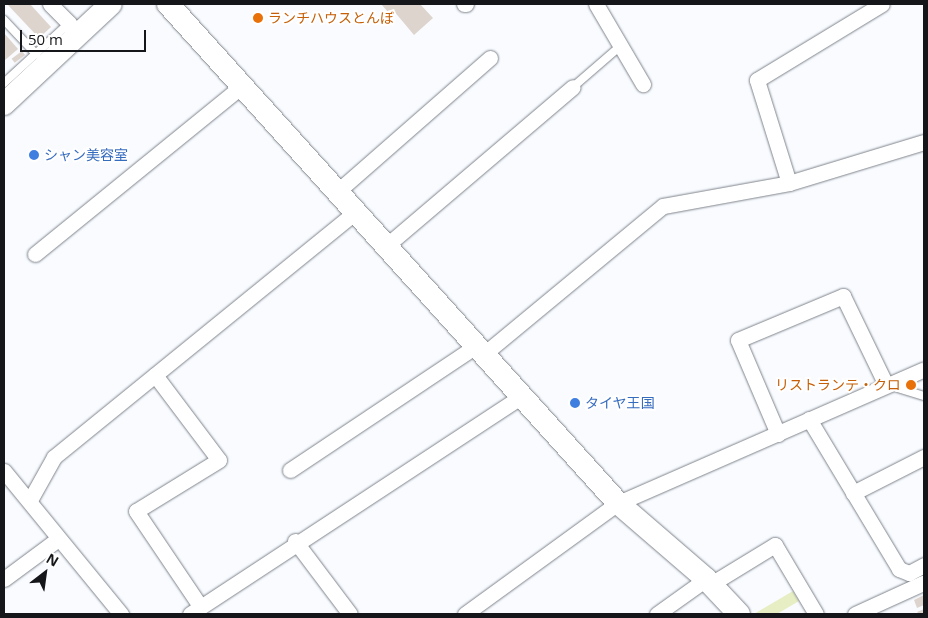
<!DOCTYPE html>
<html>
<head>
<meta charset="utf-8">
<style>
	body { margin:0 }
	#map { position:relative; width:928px; height:618px; overflow:hidden; background:#f9fbff; font-family:"Open Sans","Noto Sans JP",sans-serif }
	div>[style] { position:absolute }
	.green>* { inset:0; background:#e7eec3 }
	.building>* { inset:0; background:#ddd4cd; transform-origin:0 0 }
	.roads { filter:drop-shadow(0 0 1px #7e848b) drop-shadow(0 0 1px #7e848b) }
	.lane>* { height:8px; margin:-4px; padding:0 4px; transform-origin:4px; border-radius:4px; background:#fff }
	.street>* { height:15px; margin:-7.5px; padding:0 7.5px; transform-origin:7.5px; border-radius:7.5px; background:#fff }
	.secondary>* { height:22px; margin:-11px; padding:0 11px; transform-origin:11px; border-radius:11px; background:#fff }
	.dots>* { width:14px; height:14px; translate:-50% -50%; box-sizing:border-box; border:2px solid #fff; border-radius:50% }
	span { translate:-50% -50%; white-space:nowrap; text-align:center; line-height:1.15; -webkit-text-stroke:4px #fff; paint-order:stroke }
	.food-label { font-size:14px; color:#c56008 }
	.left { translate:0 -50%; text-align:left }
	.right { translate:-100% -50%; text-align:right }
	.shop-label { font-size:14px; color:#366cbe }
	.frame { position:absolute; inset:0; border:5px solid #141619; pointer-events:none }
	.north { position:absolute; left:20px; top:548px; width:50px; height:50px; -webkit-text-stroke:4px #fff; paint-order:stroke; rotate:30deg; font-size:14px; font-weight:700; line-height:20px; text-align:center; color:#141619 }
	.north::after { content:''; display:block; margin:auto; width:18px; height:22px; background:#141619; clip-path:polygon(50% 0,100% 100%,50% 72%,0 100%) }
	.scale { position:absolute; left:20px; top:30px; width:126px; height:22px; box-sizing:border-box; border:2px solid #141619; border-top:0; padding-left:6px; font-size:15px; line-height:18px; white-space:nowrap; color:#141619; -webkit-text-stroke:4px #fff; paint-order:stroke }
</style>
</head>
<body>
<div id="map">
	<div class="green">
		<div style="clip-path:polygon(793px 591px,799px 601px,777px 614px,754px 614px)"></div>
	</div>
	<div class="building">
		<div style="clip-path:polygon(7px 4px,30px 4px,51px 27px,39px 38px)"></div>
		<div style="clip-path:polygon(381px 4px,420px 4px,433px 18px,414px 35px,393px 10px,389px 13px)"></div>
		<div style="clip-path:polygon(4px 33px,18px 49px,5px 60px,4px 58px)"></div>
		<div style="left:22px;top:51px;width:5px;height:13px;rotate:53deg"></div>
		<div style="clip-path:polygon(924px 595px,924px 605px,917px 608px,914px 600px)"></div>
		<div style="clip-path:polygon(924px 609px,924px 614px,919px 614px,917px 612px)"></div>
	</div>
	<div class="roads">
		<div class="lane">
			<div style="left:4px;top:20px;width:47px;rotate:46.7deg"></div>
			<div style="left:4px;top:83px;width:88px;rotate:-42.7deg"></div>
			<div style="left:573px;top:87px;width:60px;rotate:-40.9deg"></div>
			<div style="left:891px;top:386px;width:34px;rotate:17deg"></div>
		</div>
		<div class="street">
			<div style="left:50px;top:4px;width:27px;rotate:45deg"></div>
			<div style="left:69px;top:23px;width:16px;rotate:68deg"></div>
			<div style="left:464px;top:4px;width:2px"></div>
			<div style="left:596px;top:4px;width:93px;rotate:59.6deg"></div>
			<div style="left:789px;top:183px;width:108px;rotate:-107.3deg"></div>
			<div style="left:757px;top:80px;width:146px;rotate:-31.3deg"></div>
			<div style="left:338px;top:191px;width:202px;rotate:-41.2deg"></div>
			<div style="left:386px;top:246px;width:245px;rotate:-40.4deg"></div>
			<div style="left:35px;top:254px;width:267px;rotate:-39.1deg"></div>
			<div style="left:484px;top:354px;width:232px;rotate:-39.6deg"></div>
			<div style="left:663px;top:206px;width:128px;rotate:-10.3deg"></div>
			<div style="left:789px;top:183px;width:141px;rotate:-16.9deg"></div>
			<div style="left:155px;top:375px;width:106px;rotate:53deg"></div>
			<div style="left:219px;top:460px;width:97px;rotate:148.4deg"></div>
			<div style="left:136px;top:511px;width:115px;rotate:56deg"></div>
			<div style="left:809px;top:419px;width:175px;rotate:59deg"></div>
			<div style="left:899px;top:569px;width:11px;rotate:22deg"></div>
			<div style="left:909px;top:573px;width:17px;rotate:-28deg"></div>
			<div style="left:778px;top:434px;width:102px;rotate:-113.1deg"></div>
			<div style="left:738px;top:340px;width:114px;rotate:-22.7deg"></div>
			<div style="left:843px;top:296px;width:99px;rotate:64.2deg"></div>
			<div style="left:290px;top:470px;width:224px;rotate:-33.7deg"></div>
			<div style="left:4px;top:471px;width:185px;rotate:50.7deg"></div>
			<div style="left:853px;top:493px;width:80px;rotate:-26.9deg"></div>
			<div style="left:30px;top:500px;width:49px;rotate:-60.8deg"></div>
			<div style="left:54px;top:457px;width:389px;rotate:-39.1deg"></div>
			<div style="left:295px;top:541px;width:91px;rotate:53deg"></div>
			<div style="left:4px;top:579px;width:67px;rotate:-36.5deg"></div>
			<div style="left:711px;top:584px;width:75px;rotate:-31.4deg"></div>
			<div style="left:775px;top:545px;width:80px;rotate:59.3deg"></div>
			<div style="left:190px;top:614px;width:395px;rotate:-33.3deg"></div>
			<div style="left:465px;top:614px;width:189px;rotate:-36deg"></div>
			<div style="left:618px;top:503px;width:333px;rotate:-23.6deg"></div>
			<div style="left:657px;top:614px;width:60px;rotate:-35.5deg"></div>
			<div style="left:855px;top:614px;width:75px;rotate:-24.5deg"></div>
		</div>
		<div class="secondary">
			<div style="left:168px;top:4px;width:672px;rotate:47.96deg"></div>
			<div style="left:618px;top:503px;width:116px;rotate:40.8deg"></div>
			<div style="left:706px;top:579px;width:48px;rotate:46.7deg"></div>
			<div style="left:4px;top:104px;width:146px;rotate:-43.1deg"></div>
		</div>
	</div>
	<div class="dots">
		<div style="left:258px;top:18px;background:#e8710a"></div>
		<div style="left:34px;top:155px;background:#3f7fe0"></div>
		<div style="left:911px;top:385px;background:#e8710a"></div>
		<div style="left:575px;top:403px;background:#3f7fe0"></div>
	</div>
	<div class="food-label">
		<span class="left" style="left:268px;top:18px">ランチハウスとんぼ</span>
		<span class="right" style="left:901px;top:385px">リストランテ・クロ</span>
	</div>
	<div class="shop-label">
		<span class="left" style="left:44px;top:155px">シャン美容室</span>
		<span class="left" style="left:585px;top:403px">タイヤ王国</span>
	</div>
	<div class="frame"></div>
	<div class="north">N</div>
	<div class="scale">50 m</div>
</div>
</body>
</html>
